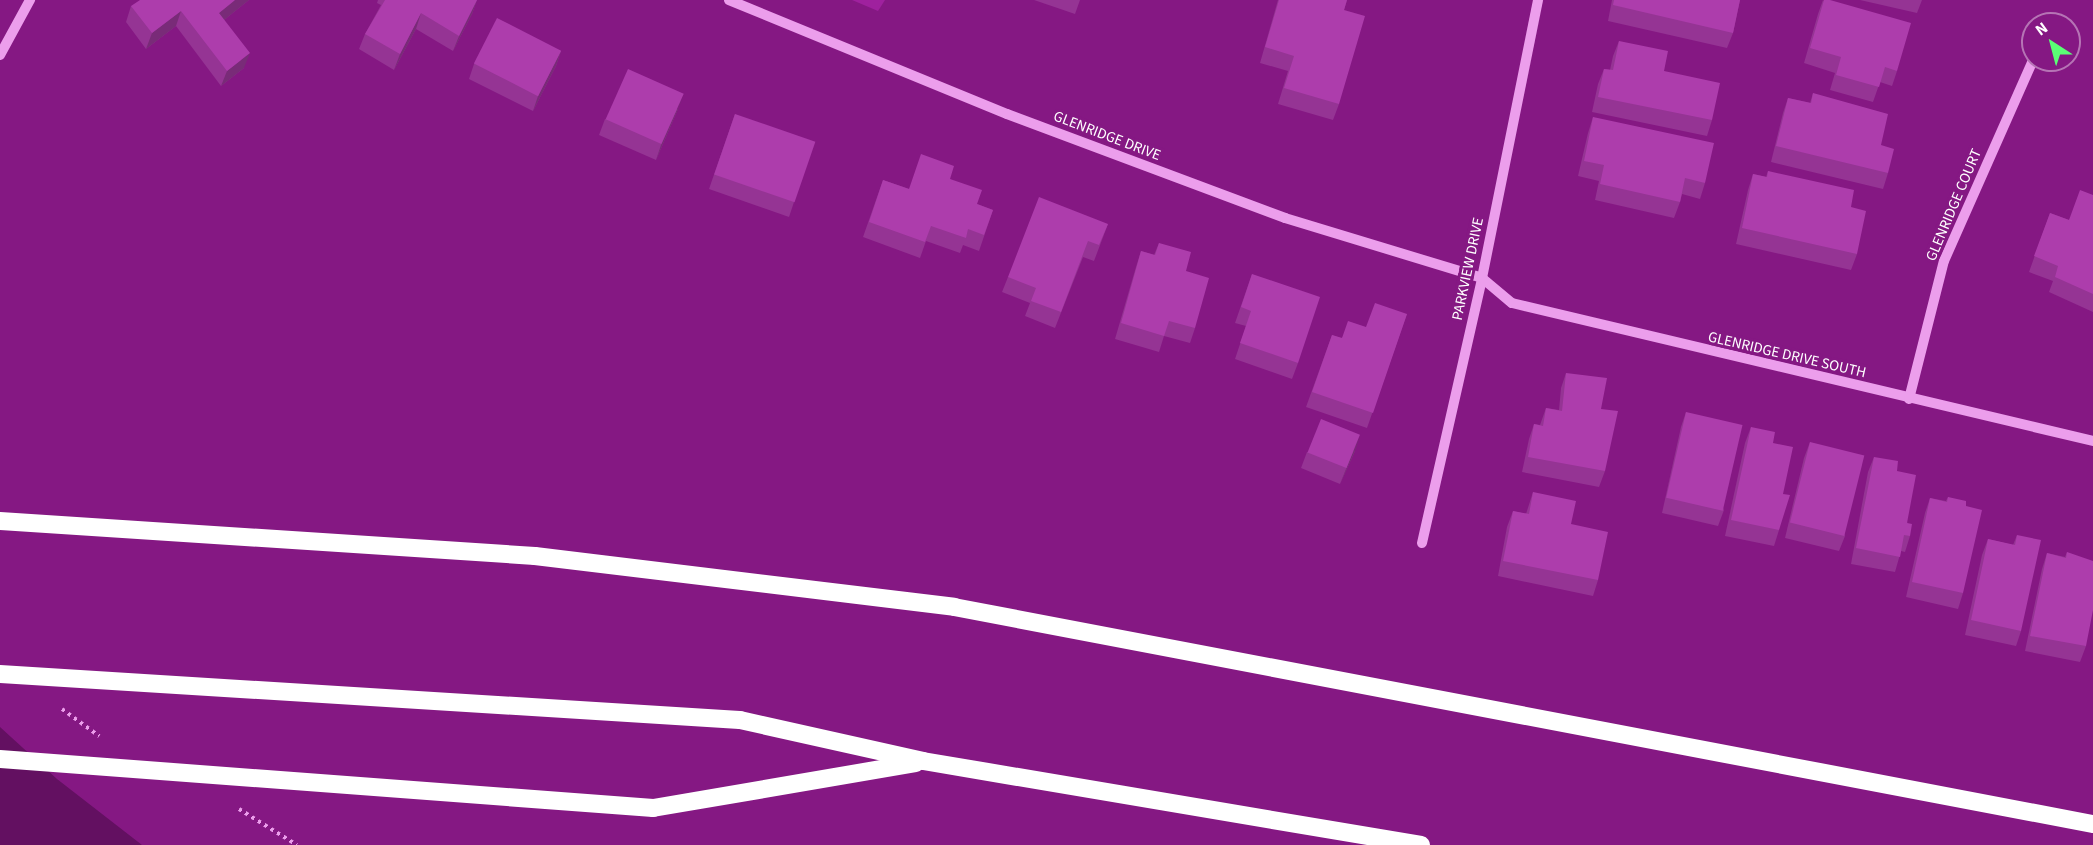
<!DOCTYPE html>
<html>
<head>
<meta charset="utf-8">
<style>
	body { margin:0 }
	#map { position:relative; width:2093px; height:845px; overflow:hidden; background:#851883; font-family:"Source Sans 3",sans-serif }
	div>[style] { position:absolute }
	.green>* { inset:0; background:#9f219e }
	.water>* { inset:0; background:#631061 }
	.path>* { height:4px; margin-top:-2px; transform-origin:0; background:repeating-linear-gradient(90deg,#ec9eec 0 3px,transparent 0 7.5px) }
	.minor>* { height:10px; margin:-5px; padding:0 5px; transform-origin:5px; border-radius:5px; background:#ec9eec }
	.highway>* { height:18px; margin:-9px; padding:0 9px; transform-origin:9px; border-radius:9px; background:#fff }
	.highway-bridge>* { height:18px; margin:-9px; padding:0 9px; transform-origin:9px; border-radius:9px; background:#fff }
	.wall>* { inset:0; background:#953494 }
	.shaded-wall>* { inset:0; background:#792b78 }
	.building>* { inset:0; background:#ad3dac; transform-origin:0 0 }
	span { translate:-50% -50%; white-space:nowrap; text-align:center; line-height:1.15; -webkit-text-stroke:6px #851883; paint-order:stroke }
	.street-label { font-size:15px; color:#fff }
	.north { position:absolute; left:2021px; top:12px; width:60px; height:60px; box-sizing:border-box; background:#851883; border:2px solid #b674b5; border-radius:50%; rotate:324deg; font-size:16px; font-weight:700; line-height:24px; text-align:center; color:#fff }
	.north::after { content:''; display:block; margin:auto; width:21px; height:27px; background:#5aff75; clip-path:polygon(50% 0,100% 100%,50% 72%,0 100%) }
</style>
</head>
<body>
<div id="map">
	<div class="green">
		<div style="clip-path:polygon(852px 0,885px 0,878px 11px)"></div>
	</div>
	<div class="water">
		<div style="clip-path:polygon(0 727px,57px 779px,142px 845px,0 845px)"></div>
	</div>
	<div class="path">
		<div style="left:62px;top:709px;width:46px;rotate:36.1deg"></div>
		<div style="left:239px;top:809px;width:68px;rotate:31.8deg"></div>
	</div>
	<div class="minor">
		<div style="left:729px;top:0;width:300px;rotate:22.3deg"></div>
		<div style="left:1007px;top:114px;width:297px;rotate:20.5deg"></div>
		<div style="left:1285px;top:218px;width:206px;rotate:16.9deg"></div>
		<div style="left:1482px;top:278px;width:39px;rotate:40deg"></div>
		<div style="left:1512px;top:303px;width:597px;rotate:13.36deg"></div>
		<div style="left:0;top:55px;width:63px;rotate:-61.4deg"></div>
		<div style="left:1909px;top:399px;width:142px;rotate:-75.8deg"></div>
		<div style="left:1944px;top:261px;width:218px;rotate:-66.1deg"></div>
		<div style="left:1422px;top:543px;width:272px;rotate:-77.2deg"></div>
		<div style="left:1482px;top:278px;width:284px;rotate:-78.6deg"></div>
	</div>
	<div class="highway">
		<div style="left:0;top:521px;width:536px;rotate:3.74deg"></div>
		<div style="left:535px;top:556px;width:422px;rotate:6.9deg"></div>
		<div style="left:954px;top:607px;width:1159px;rotate:10.79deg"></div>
		<div style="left:923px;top:761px;width:505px;rotate:9.57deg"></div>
	</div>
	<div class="highway-bridge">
		<div style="left:0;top:674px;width:741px;rotate:3.56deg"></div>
		<div style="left:740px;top:720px;width:188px;rotate:12.6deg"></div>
		<div style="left:0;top:759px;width:655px;rotate:4.29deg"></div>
		<div style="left:653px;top:808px;width:266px;rotate:-9.7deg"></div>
	</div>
	<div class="wall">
		<div style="clip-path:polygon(249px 0,224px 20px,244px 68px,221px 86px,176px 26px,146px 49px,126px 22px,131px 6px)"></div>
		<div style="clip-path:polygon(378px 0,477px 0,472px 14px,453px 51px,416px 29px,394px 70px,359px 49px,365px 34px,381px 5px,377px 3px)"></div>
		<div style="clip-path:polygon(1034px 0,1080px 0,1075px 14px)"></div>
		<div style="clip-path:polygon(1278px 0,1347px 0,1344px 10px,1339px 104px,1333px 120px,1278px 104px,1288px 71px,1260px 63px)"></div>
		<div style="clip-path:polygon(1612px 0,1740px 0,1733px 33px,1727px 48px,1608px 21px)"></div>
		<div style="clip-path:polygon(1823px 0,1897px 71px,1892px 86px,1880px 82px,1873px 102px,1830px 90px,1835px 73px,1804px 63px,1818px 14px)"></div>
		<div style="clip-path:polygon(1860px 0,1922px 0,1917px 13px)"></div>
		<div style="clip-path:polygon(1619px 41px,1664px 71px,1712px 120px,1707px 136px,1592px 112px,1598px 84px,1604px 69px,1610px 70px,1613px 56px)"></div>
		<div style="clip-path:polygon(561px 51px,556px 66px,533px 111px,469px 79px,474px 64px)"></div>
		<div style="clip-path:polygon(1813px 93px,1881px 145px,1888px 173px,1883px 189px,1771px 162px,1783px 113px,1788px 98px,1810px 103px)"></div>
		<div style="clip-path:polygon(678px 109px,656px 160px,599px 135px,605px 119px)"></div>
		<div style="clip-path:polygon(735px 114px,794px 202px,789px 217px,709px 189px)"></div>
		<div style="clip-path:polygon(1593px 117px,1705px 183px,1700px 199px,1682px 194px,1680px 202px,1674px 218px,1595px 200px,1599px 181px,1578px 176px,1588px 133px)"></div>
		<div style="clip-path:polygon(1768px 171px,1851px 207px,1857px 254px,1851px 270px,1736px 244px,1748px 190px,1753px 174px,1766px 177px)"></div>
		<div style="clip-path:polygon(950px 179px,977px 204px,993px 210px,979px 251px,963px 245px,960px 253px,926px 241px,920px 258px,863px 237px,883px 180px,909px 189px)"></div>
		<div style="clip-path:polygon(2093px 195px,2093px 312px,2049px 292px,2053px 281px,2029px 272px,2050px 213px,2069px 220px)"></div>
		<div style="clip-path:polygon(1108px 224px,1094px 261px,1083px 257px,1055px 328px,1025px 316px,1030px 303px,1002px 292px,1008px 277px)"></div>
		<div style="clip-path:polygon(1159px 243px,1186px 271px,1195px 328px,1190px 343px,1164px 336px,1159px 352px,1115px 339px,1136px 267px,1141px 251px,1154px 255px)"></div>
		<div style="clip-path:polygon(1252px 274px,1298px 363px,1292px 379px,1235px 359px,1246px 326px,1235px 323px)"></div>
		<div style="clip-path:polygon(1407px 314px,1367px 428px,1306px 407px,1332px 335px,1341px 338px,1366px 327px)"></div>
		<div style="clip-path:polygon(1566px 373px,1601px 409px,1605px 471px,1599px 487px,1522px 472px,1529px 439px,1534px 424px,1540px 425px,1546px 408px,1559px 410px,1561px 388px)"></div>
		<div style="clip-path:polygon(1686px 412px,1724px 510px,1718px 526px,1662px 513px,1681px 427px)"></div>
		<div style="clip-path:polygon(1751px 427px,1773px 443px,1783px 494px,1779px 530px,1774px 546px,1725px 536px,1745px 443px)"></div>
		<div style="clip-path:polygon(1810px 442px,1845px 536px,1839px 551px,1785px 538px,1804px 458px)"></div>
		<div style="clip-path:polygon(1355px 451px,1340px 484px,1301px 468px,1307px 452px)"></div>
		<div style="clip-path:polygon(1874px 457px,1897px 471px,1910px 536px,1905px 552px,1901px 551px,1895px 572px,1851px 564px,1868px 472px)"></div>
		<div style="clip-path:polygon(1533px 492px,1571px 524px,1598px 580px,1593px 596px,1498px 576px,1507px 527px,1513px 511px,1526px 514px)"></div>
		<div style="clip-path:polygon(1948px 497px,1966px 506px,1963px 593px,1958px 609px,1906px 597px,1925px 513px,1930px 498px,1946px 501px)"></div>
		<div style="clip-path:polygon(2017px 535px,2021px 631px,2016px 646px,1965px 635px,1982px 555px,1988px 539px,2013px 545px)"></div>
		<div style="clip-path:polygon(2067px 552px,2086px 646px,2080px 662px,2025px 651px,2042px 569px,2047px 553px,2065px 557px)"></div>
	</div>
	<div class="shaded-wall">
		<div style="clip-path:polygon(235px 0,249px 0,214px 28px,219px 13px)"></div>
		<div style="clip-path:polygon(477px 0,472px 14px,453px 51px,459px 36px)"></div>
		<div style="clip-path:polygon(181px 11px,176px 26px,146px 49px,152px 33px)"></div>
		<div style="clip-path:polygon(421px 13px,416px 29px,394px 70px,400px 54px)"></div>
		<div style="clip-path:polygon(561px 51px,556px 66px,533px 111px,538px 96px)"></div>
		<div style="clip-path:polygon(250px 53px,244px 68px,221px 86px,227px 71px)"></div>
		<div style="clip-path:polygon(684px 94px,678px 109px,656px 160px,661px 145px)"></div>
		<div style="clip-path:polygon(1360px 435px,1355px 451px,1340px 484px,1346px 469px)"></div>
	</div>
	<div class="building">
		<div style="clip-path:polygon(140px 0,235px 0,219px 13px,250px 53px,227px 71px,181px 11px,152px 33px,131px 6px)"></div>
		<div style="clip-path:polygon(385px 0,477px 0,459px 36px,421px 13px,400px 54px,365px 34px)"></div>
		<div style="clip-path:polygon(1279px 0,1347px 0,1344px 10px,1365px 16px,1339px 104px,1284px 88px,1294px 56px,1265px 47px)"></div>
		<div style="clip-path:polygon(1614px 0,1740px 0,1733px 33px,1613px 5px)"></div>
		<div style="clip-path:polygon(1824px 0,1830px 0,1911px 23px,1897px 71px,1885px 67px,1879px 87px,1836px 75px,1841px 57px,1810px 48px)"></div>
		<div style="left:497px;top:18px;width:72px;height:51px;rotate:27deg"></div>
		<div style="clip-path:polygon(1619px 41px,1668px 51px,1664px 71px,1720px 83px,1712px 120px,1598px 97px,1604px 69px,1613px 70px)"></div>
		<div style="left:628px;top:69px;width:61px;height:55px;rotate:24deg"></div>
		<div style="clip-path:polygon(1813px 93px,1888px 114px,1881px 145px,1894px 149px,1888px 173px,1776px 146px,1788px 98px,1811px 103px)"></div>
		<div style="left:735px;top:114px;width:85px;height:64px;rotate:19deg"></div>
		<div style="clip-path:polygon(1593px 117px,1714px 143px,1705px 183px,1685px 178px,1680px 202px,1600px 184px,1604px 165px,1584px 161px)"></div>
		<div style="clip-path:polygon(921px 154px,954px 166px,950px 179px,982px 190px,977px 204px,993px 210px,984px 235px,968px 229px,966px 238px,931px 226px,925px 242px,869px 222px,883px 180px,909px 189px)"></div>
		<div style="clip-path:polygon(1768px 171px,1854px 190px,1851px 207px,1866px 211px,1857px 254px,1742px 228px,1753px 174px,1767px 177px)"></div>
		<div style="clip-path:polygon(2080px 190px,2093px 195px,2093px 294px,2055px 277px,2058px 266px,2034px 256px,2050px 213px,2069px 220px)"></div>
		<div style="clip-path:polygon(1039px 197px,1108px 224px,1099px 245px,1088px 241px,1061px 312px,1031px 301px,1036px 288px,1008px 277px)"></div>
		<div style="clip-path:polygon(1159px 243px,1191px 252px,1186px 271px,1209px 278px,1195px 328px,1169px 321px,1164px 336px,1121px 323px,1141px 251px,1155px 255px)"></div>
		<div style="clip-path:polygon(1252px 274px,1320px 297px,1298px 363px,1240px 343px,1251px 311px,1241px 307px)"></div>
		<div style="clip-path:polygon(1375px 303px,1407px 314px,1373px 413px,1312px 392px,1332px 335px,1342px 338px,1348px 321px,1366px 327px)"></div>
		<div style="clip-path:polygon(1566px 373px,1607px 378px,1601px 409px,1618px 411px,1605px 471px,1528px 457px,1534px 424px,1543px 426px,1546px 408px,1562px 411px)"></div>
		<div style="left:1686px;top:412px;width:58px;height:88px;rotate:13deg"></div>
		<div style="left:1321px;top:419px;width:42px;height:36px;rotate:22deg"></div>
		<div style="clip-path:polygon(1751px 427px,1775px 432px,1773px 443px,1793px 447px,1783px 494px,1790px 495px,1779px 530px,1731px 520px)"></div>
		<div style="left:1810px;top:442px;width:56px;height:83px;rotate:14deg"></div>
		<div style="clip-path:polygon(1874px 457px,1898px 461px,1897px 471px,1916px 475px,1907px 523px,1912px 524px,1910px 536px,1904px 535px,1900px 557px,1856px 548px)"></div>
		<div style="clip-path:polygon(1533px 492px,1576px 501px,1571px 524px,1608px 532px,1598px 580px,1503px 561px,1513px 511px,1529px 514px)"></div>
		<div style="clip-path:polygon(1948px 497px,1966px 501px,1966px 506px,1982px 510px,1963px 593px,1912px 582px,1930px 498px,1947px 502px)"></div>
		<div style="clip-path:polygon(2017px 535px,2041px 540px,2021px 631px,1971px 620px,1988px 539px,2015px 545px)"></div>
		<div style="clip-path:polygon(2067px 552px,2093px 561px,2093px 610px,2086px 646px,2030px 636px,2047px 553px,2066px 558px)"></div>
	</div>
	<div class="street-label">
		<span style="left:1107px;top:136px;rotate:21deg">GLENRIDGE DRIVE</span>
		<span style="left:1954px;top:205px;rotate:-67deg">GLENRIDGE COURT</span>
		<span style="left:1468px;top:269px;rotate:-78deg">PARKVIEW DRIVE</span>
		<span style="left:1787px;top:355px;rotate:13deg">GLENRIDGE DRIVE SOUTH</span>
	</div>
	<div class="north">N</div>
</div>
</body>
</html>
